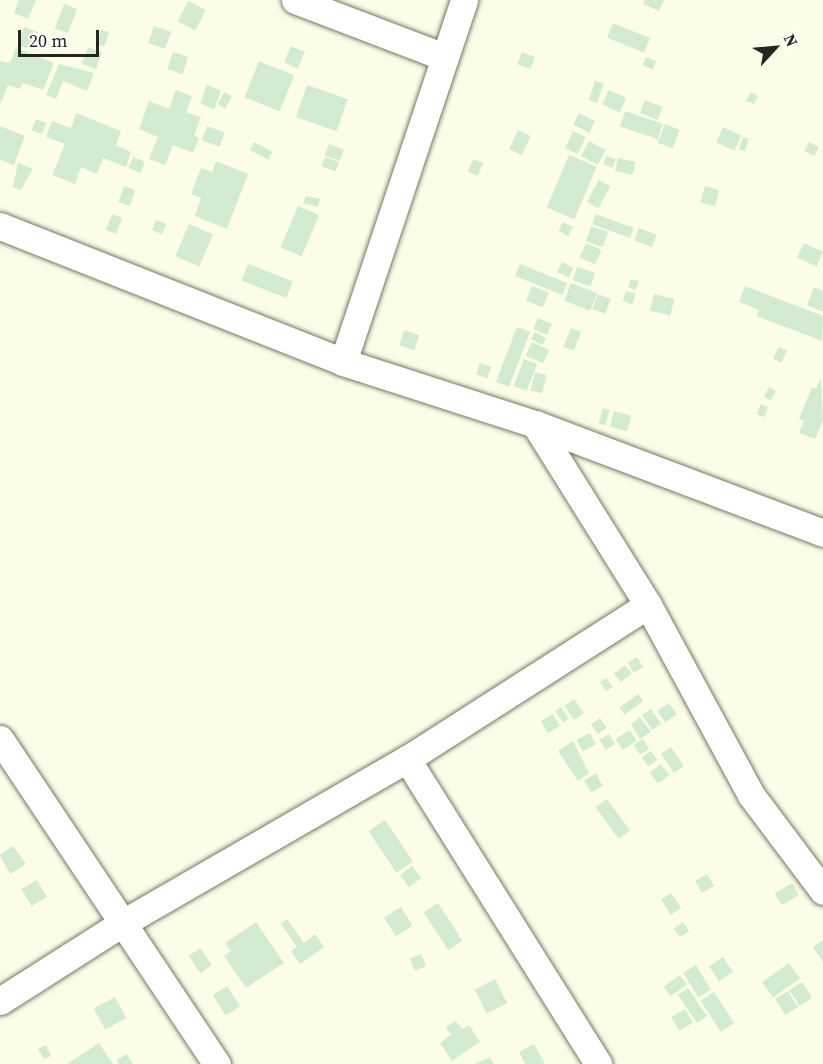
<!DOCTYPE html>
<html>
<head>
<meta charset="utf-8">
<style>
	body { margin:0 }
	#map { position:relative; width:823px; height:1064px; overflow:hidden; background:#fbfde8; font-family:"Source Serif 4",serif }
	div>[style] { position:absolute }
	.building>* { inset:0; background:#d3ecd1; transform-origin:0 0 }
	.roads { filter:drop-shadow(0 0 2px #767765) drop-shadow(0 0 2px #767765) }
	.minor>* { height:27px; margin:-13.5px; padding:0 13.5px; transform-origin:13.5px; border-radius:13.5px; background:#fff }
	span { translate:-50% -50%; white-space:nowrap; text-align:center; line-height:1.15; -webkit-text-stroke:6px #fff; paint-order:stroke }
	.north { position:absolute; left:745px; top:18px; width:60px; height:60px; -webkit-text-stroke:4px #fff; paint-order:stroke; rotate:64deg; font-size:16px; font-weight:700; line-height:24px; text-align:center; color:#26261f }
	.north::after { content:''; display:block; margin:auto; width:21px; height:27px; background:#26261f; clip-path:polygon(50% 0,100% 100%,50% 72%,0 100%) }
	.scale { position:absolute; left:18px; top:30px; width:81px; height:27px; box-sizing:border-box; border:3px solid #26261f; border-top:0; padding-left:8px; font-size:18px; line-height:21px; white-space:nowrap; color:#26261f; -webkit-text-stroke:4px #fff; paint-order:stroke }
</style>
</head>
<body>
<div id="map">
	<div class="building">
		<div style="clip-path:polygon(19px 0,36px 0,28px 19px,14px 13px)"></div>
		<div style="clip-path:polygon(645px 0,664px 0,659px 11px,643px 4px)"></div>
		<div style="left:188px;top:1px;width:20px;height:23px;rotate:27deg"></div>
		<div style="left:64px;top:4px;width:14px;height:26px;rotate:21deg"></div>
		<div style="left:613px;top:23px;width:40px;height:16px;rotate:22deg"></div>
		<div style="left:154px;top:26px;width:18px;height:18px;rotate:19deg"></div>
		<div style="left:24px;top:27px;width:15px;height:19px;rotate:20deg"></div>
		<div style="clip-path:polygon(101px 30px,109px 32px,104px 47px,96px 43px)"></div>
		<div style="left:291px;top:46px;width:15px;height:18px;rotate:23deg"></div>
		<div style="left:88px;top:47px;width:15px;height:18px;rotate:20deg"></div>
		<div style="clip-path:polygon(16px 48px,54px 63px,43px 90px,23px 83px,20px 89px,8px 85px,0 105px,0 61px,10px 63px)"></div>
		<div style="left:173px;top:52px;width:16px;height:18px;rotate:18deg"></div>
		<div style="left:522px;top:52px;width:14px;height:13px;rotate:21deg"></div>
		<div style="left:646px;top:57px;width:11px;height:9px;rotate:22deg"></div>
		<div style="left:259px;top:61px;width:38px;height:39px;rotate:22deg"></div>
		<div style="clip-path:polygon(59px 64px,94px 73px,87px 91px,63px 81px,56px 99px,46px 95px)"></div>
		<div style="left:595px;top:81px;width:9px;height:20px;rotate:18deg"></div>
		<div style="left:207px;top:85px;width:15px;height:20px;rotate:20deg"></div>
		<div style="left:307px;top:85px;width:43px;height:34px;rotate:19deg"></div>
		<div style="clip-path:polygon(176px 90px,192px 96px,186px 112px,201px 117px,194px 136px,199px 138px,193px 153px,173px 145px,165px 165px,149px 159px,158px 137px,139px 129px,149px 101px,169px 109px)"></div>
		<div style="left:609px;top:90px;width:19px;height:16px;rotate:25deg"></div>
		<div style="left:224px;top:92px;width:9px;height:14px;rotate:27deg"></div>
		<div style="clip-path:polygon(751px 92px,758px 96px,754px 104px,746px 101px)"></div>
		<div style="left:645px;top:100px;width:19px;height:14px;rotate:21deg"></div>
		<div style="left:625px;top:111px;width:40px;height:16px;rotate:19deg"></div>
		<div style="clip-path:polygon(76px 113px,121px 131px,116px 145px,131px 152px,126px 167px,103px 158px,97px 174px,81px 167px,75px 184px,52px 175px,65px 144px,46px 137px,52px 121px,71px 128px)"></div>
		<div style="left:579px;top:113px;width:18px;height:13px;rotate:27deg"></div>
		<div style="left:36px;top:119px;width:11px;height:12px;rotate:22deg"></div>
		<div style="left:665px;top:124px;width:16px;height:20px;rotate:22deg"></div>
		<div style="clip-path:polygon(0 126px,25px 136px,14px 165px,0 160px)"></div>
		<div style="left:207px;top:126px;width:19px;height:15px;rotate:21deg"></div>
		<div style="left:723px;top:127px;width:20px;height:17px;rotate:24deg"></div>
		<div style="left:518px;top:130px;width:14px;height:21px;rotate:25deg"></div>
		<div style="left:573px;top:131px;width:14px;height:19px;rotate:25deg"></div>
		<div style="left:743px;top:137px;width:6px;height:13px;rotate:18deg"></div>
		<div style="left:589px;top:141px;width:19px;height:17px;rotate:28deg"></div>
		<div style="left:254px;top:142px;width:21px;height:9px;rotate:28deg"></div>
		<div style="left:809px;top:142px;width:11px;height:10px;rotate:27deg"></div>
		<div style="left:329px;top:144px;width:16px;height:12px;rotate:22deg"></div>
		<div style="left:569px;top:155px;width:30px;height:57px;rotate:23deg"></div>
		<div style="left:606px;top:156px;width:10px;height:9px;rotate:17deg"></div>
		<div style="left:133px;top:157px;width:13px;height:12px;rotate:23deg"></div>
		<div style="left:325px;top:157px;width:15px;height:10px;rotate:20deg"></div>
		<div style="left:618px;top:158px;width:18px;height:13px;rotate:13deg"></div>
		<div style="left:473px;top:159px;width:11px;height:14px;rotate:22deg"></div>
		<div style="clip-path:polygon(216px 161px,248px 174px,227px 229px,195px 216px,201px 198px,191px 194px,201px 168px,212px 172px)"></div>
		<div style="clip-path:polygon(18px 163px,33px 169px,21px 190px,13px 187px)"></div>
		<div style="left:599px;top:180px;width:13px;height:25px;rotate:29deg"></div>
		<div style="left:124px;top:186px;width:12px;height:17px;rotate:20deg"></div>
		<div style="left:705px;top:186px;width:15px;height:17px;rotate:16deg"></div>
		<div style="clip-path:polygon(306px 196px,320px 199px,318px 207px,303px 203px)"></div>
		<div style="left:298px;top:206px;width:23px;height:45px;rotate:23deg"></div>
		<div style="left:112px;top:214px;width:11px;height:17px;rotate:22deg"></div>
		<div style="left:596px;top:214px;width:40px;height:11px;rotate:20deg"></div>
		<div style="left:156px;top:220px;width:11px;height:11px;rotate:22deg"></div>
		<div style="left:563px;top:222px;width:11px;height:10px;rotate:27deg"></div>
		<div style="left:189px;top:224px;width:26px;height:35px;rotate:23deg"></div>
		<div style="left:591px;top:226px;width:18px;height:16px;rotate:19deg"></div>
		<div style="left:639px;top:228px;width:19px;height:13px;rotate:21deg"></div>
		<div style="left:586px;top:243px;width:17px;height:16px;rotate:24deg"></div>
		<div style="left:804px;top:243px;width:21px;height:16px;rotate:25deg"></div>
		<div style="left:562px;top:262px;width:13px;height:11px;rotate:27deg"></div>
		<div style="left:248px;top:264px;width:48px;height:18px;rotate:21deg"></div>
		<div style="left:520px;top:264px;width:51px;height:13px;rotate:22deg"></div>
		<div style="left:577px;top:267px;width:19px;height:14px;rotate:18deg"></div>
		<div style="clip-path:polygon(631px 279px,639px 281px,635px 290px,628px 287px)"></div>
		<div style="left:571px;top:283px;width:28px;height:19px;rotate:21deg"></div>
		<div style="left:532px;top:286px;width:18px;height:16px;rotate:22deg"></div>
		<div style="clip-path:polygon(745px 286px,823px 316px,822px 341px,757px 316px,759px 310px,739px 302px)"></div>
		<div style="clip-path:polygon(814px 287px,823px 291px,823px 312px,807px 305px)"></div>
		<div style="left:626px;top:291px;width:10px;height:11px;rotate:17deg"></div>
		<div style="left:598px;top:294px;width:14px;height:16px;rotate:21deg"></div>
		<div style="left:654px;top:294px;width:21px;height:17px;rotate:14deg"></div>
		<div style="left:538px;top:318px;width:15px;height:12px;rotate:23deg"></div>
		<div style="left:517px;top:327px;width:14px;height:59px;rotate:21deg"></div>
		<div style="left:571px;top:328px;width:11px;height:20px;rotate:22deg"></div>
		<div style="left:404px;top:330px;width:16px;height:16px;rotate:18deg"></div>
		<div style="left:535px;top:332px;width:13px;height:8px;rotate:29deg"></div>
		<div style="left:532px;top:342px;width:19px;height:15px;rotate:25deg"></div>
		<div style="left:779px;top:347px;width:9px;height:13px;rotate:27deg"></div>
		<div style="left:524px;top:359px;width:14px;height:29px;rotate:21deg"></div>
		<div style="left:480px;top:363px;width:12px;height:12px;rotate:20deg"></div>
		<div style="left:535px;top:372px;width:12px;height:19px;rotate:14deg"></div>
		<div style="clip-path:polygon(821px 378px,823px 420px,815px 439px,799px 433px,804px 420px,799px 419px,812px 387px,816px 389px)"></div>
		<div style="left:769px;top:387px;width:8px;height:11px;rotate:30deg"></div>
		<div style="left:761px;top:404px;width:8px;height:11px;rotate:23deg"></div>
		<div style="left:603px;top:408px;width:7px;height:16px;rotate:16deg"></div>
		<div style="left:614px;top:411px;width:18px;height:16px;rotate:16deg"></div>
		<div style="left:637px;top:657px;width:12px;height:11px;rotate:59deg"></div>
		<div style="left:625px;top:665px;width:11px;height:14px;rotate:52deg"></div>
		<div style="clip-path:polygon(606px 678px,613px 687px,606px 691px,600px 682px)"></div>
		<div style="left:638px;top:694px;width:9px;height:23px;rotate:54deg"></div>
		<div style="left:574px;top:699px;width:17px;height:12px;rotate:54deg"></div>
		<div style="left:669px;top:703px;width:14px;height:14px;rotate:56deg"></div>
		<div style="left:561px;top:707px;width:14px;height:7px;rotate:56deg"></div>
		<div style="left:651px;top:709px;width:18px;height:11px;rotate:56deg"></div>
		<div style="left:553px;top:714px;width:14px;height:14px;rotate:60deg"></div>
		<div style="clip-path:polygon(640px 717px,651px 732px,640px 739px,631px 724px)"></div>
		<div style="left:600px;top:718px;width:12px;height:11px;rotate:55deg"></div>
		<div style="left:630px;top:730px;width:13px;height:17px;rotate:58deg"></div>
		<div style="left:590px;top:733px;width:13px;height:15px;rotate:63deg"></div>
		<div style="left:609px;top:734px;width:12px;height:11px;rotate:59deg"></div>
		<div style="left:643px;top:739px;width:12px;height:11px;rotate:59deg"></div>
		<div style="clip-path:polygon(573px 741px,589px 773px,578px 781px,558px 751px)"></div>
		<div style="left:671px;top:747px;width:23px;height:12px;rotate:56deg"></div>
		<div style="left:651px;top:751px;width:11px;height:11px;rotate:56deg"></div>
		<div style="left:661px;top:764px;width:14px;height:14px;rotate:54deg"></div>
		<div style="clip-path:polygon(596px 773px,603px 786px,591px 792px,584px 781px)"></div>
		<div style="left:607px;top:799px;width:39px;height:14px;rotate:54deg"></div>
		<div style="left:385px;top:820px;width:50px;height:20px;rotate:56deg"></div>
		<div style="clip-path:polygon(13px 846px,26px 864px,10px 874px,0 855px)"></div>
		<div style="left:412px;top:866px;width:15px;height:15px;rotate:53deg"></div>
		<div style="left:707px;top:874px;width:14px;height:14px;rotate:60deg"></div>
		<div style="left:37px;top:880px;width:20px;height:18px;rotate:60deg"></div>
		<div style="left:792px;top:883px;width:14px;height:20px;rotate:60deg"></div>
		<div style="left:671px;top:893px;width:18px;height:12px;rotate:56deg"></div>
		<div style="left:438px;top:903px;width:45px;height:17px;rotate:57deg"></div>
		<div style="left:401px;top:907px;width:22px;height:20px;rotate:58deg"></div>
		<div style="clip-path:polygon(287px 919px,304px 943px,315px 934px,324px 947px,300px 964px,291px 951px,297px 947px,281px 924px)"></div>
		<div style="clip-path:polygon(256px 922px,284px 963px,246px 988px,224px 956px,231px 951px,225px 943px)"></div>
		<div style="left:683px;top:922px;width:11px;height:11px;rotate:56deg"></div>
		<div style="clip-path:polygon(823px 940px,823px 962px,813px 947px)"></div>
		<div style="left:200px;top:948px;width:21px;height:14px;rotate:55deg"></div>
		<div style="left:421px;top:954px;width:13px;height:12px;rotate:67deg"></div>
		<div style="left:723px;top:957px;width:18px;height:17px;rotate:56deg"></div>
		<div style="left:789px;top:963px;width:19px;height:33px;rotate:55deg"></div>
		<div style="left:696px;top:965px;width:29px;height:15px;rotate:59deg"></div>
		<div style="left:680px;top:975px;width:12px;height:20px;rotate:55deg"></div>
		<div style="left:495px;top:979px;width:27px;height:23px;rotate:63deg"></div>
		<div style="left:802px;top:982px;width:19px;height:15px;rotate:58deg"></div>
		<div style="left:227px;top:986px;width:24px;height:17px;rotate:57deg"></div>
		<div style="left:688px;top:988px;width:34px;height:12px;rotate:56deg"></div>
		<div style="left:788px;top:991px;width:19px;height:15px;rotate:58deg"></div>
		<div style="left:714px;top:992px;width:37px;height:16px;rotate:57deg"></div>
		<div style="left:115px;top:997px;width:24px;height:24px;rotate:62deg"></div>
		<div style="left:685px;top:1009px;width:16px;height:16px;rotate:60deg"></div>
		<div style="clip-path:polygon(456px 1021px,462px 1029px,469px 1025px,480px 1042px,452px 1061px,440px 1043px,451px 1035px,446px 1027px)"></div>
		<div style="clip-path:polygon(99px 1043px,113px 1064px,67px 1064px)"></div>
		<div style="clip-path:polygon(534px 1044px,545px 1064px,525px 1064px,519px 1052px)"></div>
		<div style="clip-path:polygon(46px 1045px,51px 1056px,44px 1059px,38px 1049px)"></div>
		<div style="clip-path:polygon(127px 1054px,133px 1064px,119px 1064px,117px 1060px)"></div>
		<div style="clip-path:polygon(490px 1057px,494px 1064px,475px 1064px)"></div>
	</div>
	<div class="roads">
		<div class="minor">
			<div style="left:295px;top:0;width:160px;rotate:20.9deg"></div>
			<div style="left:0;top:226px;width:369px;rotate:21.6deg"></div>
			<div style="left:343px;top:362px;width:202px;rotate:17.9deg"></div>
			<div style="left:535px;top:424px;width:308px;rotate:20.7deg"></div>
			<div style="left:343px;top:362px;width:382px;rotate:-71.5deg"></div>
			<div style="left:535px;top:424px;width:213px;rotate:58deg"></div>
			<div style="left:648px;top:605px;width:216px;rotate:61.5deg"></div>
			<div style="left:751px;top:795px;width:120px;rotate:53.1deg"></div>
			<div style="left:0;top:739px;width:391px;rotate:56.3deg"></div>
			<div style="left:407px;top:759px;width:360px;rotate:57.9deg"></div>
			<div style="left:0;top:1001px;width:143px;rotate:-32.5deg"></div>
			<div style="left:121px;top:924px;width:330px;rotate:-30deg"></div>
			<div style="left:407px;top:759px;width:286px;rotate:-32.6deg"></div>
		</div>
	</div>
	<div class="north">N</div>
	<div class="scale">20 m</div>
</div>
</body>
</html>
